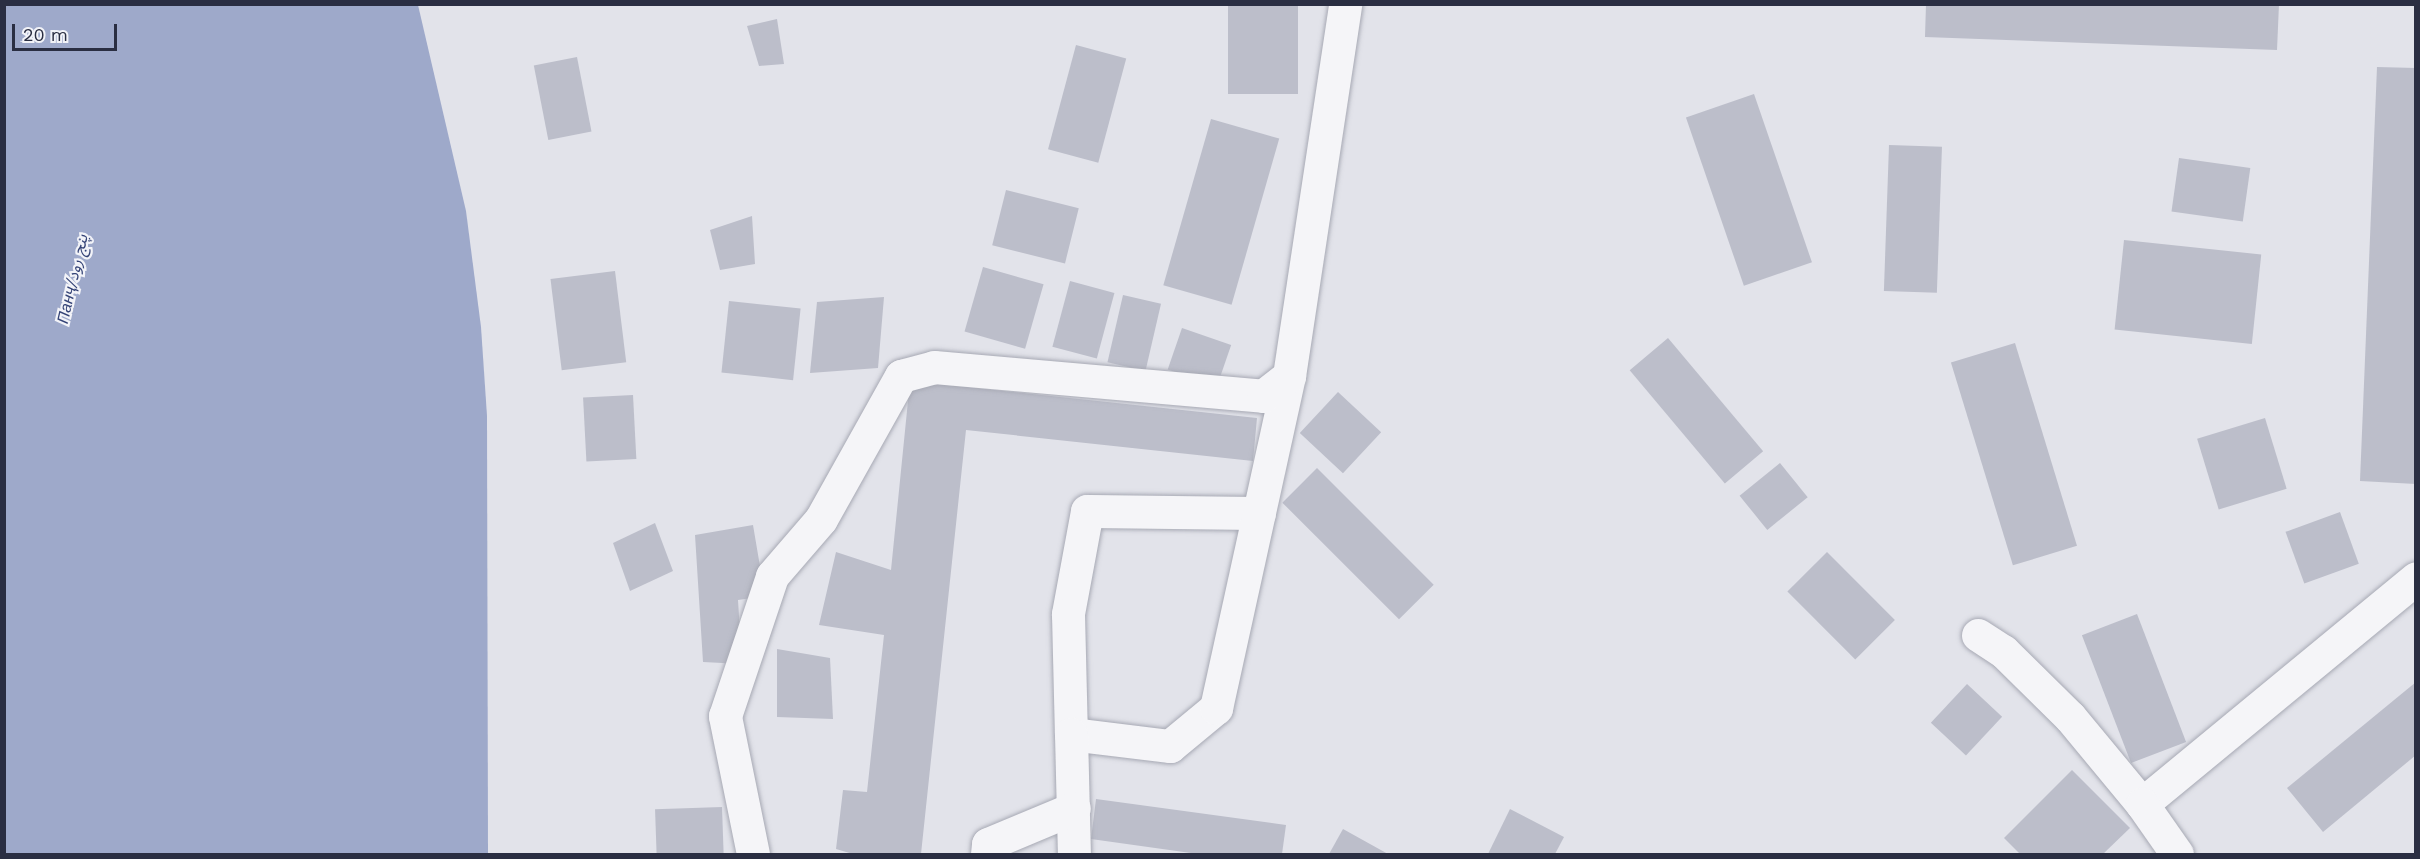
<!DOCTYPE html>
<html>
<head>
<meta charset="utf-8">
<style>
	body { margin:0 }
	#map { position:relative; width:2420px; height:859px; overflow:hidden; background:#e2e3ea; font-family:"Work Sans","Noto Sans Arabic",sans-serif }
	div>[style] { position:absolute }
	.water>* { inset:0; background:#9ea9ca }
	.building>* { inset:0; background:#bcbeca; transform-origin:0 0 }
	.roads { filter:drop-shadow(0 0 2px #a7a9b4) drop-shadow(0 0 2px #a7a9b4) }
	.street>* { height:33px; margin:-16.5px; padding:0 16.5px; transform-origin:16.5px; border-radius:16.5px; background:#f5f5f8 }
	span { translate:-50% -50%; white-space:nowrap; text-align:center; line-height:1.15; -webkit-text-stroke:4.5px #f2f3f8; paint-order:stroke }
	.water-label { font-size:16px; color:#344376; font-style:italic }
	.frame { position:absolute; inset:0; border:6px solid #2a2e42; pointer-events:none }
	.scale { position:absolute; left:12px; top:24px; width:105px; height:27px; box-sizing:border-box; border:3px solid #2a2e42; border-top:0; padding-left:8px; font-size:18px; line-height:21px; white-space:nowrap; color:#2a2e42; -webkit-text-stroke:4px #f2f3f8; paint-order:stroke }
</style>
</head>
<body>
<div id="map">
	<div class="water">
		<div style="clip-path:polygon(5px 4px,418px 5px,466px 211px,481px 327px,487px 416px,488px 854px,5px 854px)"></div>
	</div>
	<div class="building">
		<div style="left:1228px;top:4px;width:70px;height:90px"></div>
		<div style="clip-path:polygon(1926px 4px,2279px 4px,2277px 50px,1925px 37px)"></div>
		<div style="clip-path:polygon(777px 19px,784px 64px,759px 66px,747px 26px)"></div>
		<div style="left:1076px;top:45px;width:52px;height:108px;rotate:15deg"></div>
		<div style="left:577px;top:57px;width:76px;height:44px;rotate:79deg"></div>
		<div style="clip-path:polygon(2377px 67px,2416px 68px,2416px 484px,2360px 481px)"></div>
		<div style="left:1754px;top:94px;width:178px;height:72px;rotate:71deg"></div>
		<div style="left:1211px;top:119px;width:71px;height:173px;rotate:16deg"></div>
		<div style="left:1889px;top:145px;width:53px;height:146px;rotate:2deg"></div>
		<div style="left:2179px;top:158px;width:72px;height:54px;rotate:8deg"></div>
		<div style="left:1006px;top:190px;width:75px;height:57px;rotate:14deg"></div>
		<div style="clip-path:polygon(752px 216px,755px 264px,720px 270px,710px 230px)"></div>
		<div style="left:2124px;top:240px;width:138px;height:90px;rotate:6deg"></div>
		<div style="left:983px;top:267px;width:63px;height:67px;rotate:16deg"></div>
		<div style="left:615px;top:271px;width:92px;height:65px;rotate:83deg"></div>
		<div style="left:1070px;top:281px;width:46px;height:68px;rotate:15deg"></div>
		<div style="left:1123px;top:295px;width:39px;height:69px;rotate:13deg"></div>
		<div style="clip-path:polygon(884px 297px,878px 368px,810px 373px,817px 302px)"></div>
		<div style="left:729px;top:301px;width:72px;height:72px;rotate:6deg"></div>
		<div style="left:1182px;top:328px;width:52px;height:44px;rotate:19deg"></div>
		<div style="left:1668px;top:338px;width:148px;height:50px;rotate:50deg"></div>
		<div style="left:2015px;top:343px;width:212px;height:67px;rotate:73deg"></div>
		<div style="clip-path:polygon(910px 381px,1257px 418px,1253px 461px,966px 430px,921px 854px,853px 854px,836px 849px,843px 790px,867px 792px,884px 635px,819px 625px,836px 552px,891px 570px)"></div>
		<div style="left:1338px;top:392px;width:59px;height:56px;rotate:43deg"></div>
		<div style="left:633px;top:395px;width:64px;height:50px;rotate:87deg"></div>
		<div style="left:2265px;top:418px;width:74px;height:71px;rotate:73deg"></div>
		<div style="left:1780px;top:463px;width:44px;height:52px;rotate:51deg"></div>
		<div style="left:1317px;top:468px;width:165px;height:49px;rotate:45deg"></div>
		<div style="left:2340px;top:512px;width:55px;height:58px;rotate:70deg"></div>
		<div style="clip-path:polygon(655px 523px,673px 571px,630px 591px,613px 543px)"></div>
		<div style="clip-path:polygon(753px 525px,765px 596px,738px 600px,742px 664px,703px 662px,695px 535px)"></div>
		<div style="left:1827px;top:552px;width:96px;height:56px;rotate:45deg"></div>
		<div style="left:2137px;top:614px;width:137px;height:59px;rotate:69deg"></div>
		<div style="clip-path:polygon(777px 649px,830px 658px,833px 719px,777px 717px)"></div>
		<div style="clip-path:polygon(2416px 682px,2416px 755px,2323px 832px,2287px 788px)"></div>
		<div style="left:1967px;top:684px;width:48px;height:53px;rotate:43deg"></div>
		<div style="clip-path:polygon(2072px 770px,2130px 828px,2103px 854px,2020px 854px,2004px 838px)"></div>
		<div style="clip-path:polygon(1096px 799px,1286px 825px,1282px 854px,1198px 854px,1091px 839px)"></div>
		<div style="left:722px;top:807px;width:47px;height:67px;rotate:88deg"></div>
		<div style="clip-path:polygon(1510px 809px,1564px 837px,1555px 854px,1488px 854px)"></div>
		<div style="clip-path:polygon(1343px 829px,1388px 854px,1329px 854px)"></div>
	</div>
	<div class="roads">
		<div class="street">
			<div style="left:1259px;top:513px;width:172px;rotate:-179.3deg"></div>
			<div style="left:1087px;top:511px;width:105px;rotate:100.5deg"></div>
			<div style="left:1068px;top:614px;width:120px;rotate:88.6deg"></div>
			<div style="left:1071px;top:734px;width:100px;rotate:6.9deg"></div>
			<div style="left:1170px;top:746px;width:60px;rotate:-39.6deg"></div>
			<div style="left:1216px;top:708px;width:340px;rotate:-77.6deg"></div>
			<div style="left:1289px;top:376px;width:376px;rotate:-81.4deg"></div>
			<div style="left:1978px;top:635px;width:30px;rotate:33deg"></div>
			<div style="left:2003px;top:651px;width:94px;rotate:44.6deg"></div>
			<div style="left:2070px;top:717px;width:113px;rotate:50.4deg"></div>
			<div style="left:2142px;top:804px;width:355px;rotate:-39.5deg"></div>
			<div style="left:1071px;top:734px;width:120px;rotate:88.6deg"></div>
			<div style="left:2142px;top:804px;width:61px;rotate:55deg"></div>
			<div style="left:753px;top:854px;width:141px;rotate:-101.5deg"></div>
			<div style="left:725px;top:716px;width:148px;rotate:-71.4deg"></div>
			<div style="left:772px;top:576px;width:75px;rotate:-49.3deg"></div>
			<div style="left:821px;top:519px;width:164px;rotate:-60.8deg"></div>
			<div style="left:901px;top:376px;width:34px;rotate:-15deg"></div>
			<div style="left:934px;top:367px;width:330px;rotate:5deg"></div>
			<div style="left:1263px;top:396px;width:33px;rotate:-38deg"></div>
			<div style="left:987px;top:854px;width:10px;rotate:-84deg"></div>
			<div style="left:988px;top:844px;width:93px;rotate:-22.7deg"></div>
		</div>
	</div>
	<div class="water-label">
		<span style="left:73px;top:279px;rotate:-77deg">Панҷ/پنج رود</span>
	</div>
	<div class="frame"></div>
	<div class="scale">20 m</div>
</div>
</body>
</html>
